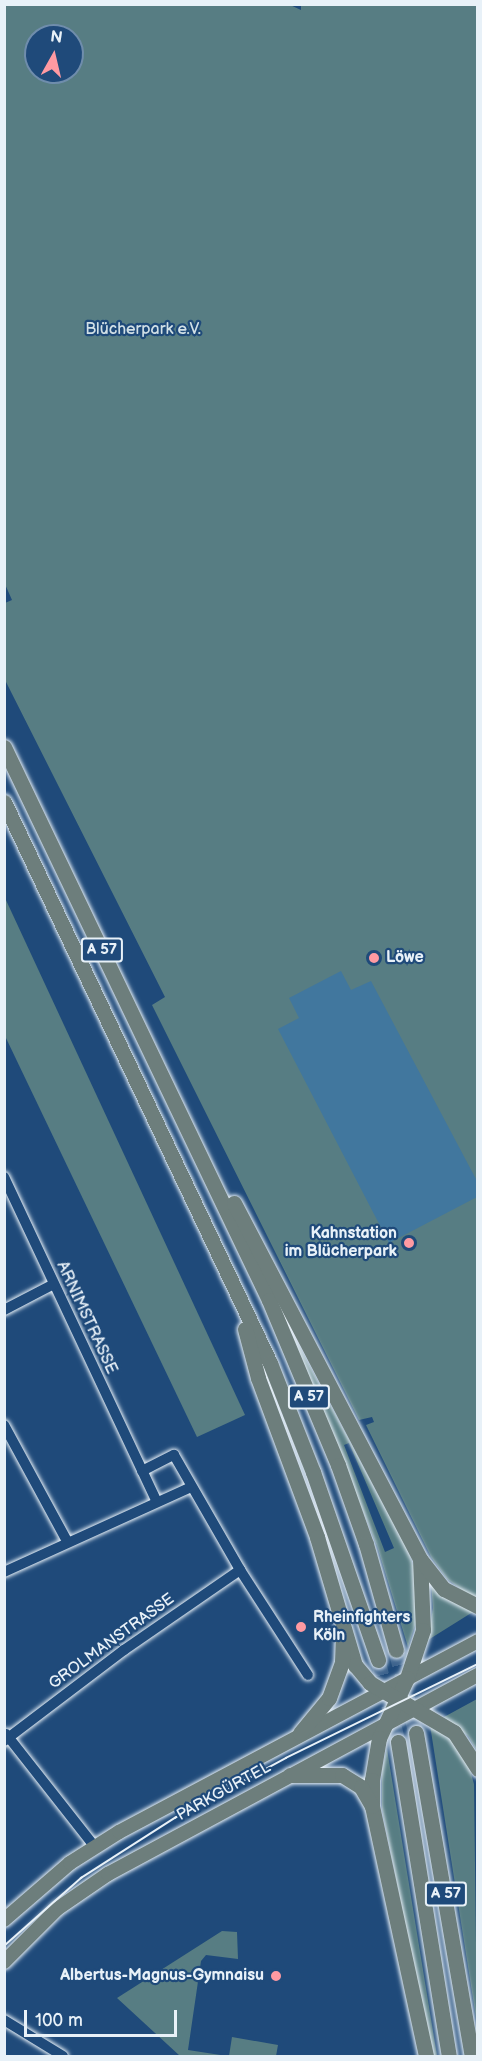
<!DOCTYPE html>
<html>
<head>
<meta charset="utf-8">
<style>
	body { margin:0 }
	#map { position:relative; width:482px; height:2061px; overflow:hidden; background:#1f4a7a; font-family:"Balsamiq Sans",sans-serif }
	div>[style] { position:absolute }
	.green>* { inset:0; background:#577d83 }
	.water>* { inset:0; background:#41779e }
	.highway-tunnel>* { height:15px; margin-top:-7.5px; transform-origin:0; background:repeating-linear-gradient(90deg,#3d638d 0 15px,transparent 0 23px) }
	.roads { filter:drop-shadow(0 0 2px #e8f1f8) drop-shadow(0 0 2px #e8f1f8) }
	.minor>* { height:10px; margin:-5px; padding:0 5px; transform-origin:5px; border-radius:5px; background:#1f4a7a }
	.major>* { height:14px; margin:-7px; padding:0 7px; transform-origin:7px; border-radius:7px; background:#6d7e7c }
	.highway>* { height:15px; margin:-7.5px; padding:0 7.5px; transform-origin:7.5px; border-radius:7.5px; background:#6d7e7c }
	.tram>* { height:1.5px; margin:-0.75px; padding:0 0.75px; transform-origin:0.75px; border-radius:0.75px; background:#e8f1f8 }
	.dots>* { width:16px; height:16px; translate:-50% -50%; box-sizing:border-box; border:3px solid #1f4a7a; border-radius:50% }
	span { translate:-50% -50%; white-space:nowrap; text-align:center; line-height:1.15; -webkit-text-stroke:4.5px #1f4a7a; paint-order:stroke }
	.shield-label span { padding:2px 4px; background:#1f4a7a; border:2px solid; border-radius:4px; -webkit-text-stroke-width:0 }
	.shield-label { font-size:15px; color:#e8f1f8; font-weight:700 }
	.park-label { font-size:16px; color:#d2e0e6 }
	.poi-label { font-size:16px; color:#e8f1f8; font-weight:700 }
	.left { translate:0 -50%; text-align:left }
	.right { translate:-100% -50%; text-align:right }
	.street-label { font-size:16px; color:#e8f1f8 }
	.frame { position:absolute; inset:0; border:6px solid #e8f1f8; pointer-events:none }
	.north { position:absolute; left:24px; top:24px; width:60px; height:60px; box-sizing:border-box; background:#1f4a7a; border:2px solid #6f8dac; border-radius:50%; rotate:8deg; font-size:16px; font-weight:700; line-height:24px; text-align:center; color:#e8f1f8 }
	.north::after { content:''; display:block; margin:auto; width:21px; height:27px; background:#ff9aa2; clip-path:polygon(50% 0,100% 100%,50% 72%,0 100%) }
	.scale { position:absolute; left:24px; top:2010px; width:153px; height:27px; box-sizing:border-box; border:3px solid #e8f1f8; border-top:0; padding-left:8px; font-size:18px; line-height:21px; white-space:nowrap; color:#e8f1f8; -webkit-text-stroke:4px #1f4a7a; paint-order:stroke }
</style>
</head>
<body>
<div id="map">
	<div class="green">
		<div style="clip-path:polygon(evenodd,288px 4px,301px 10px,301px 4px,477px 5px,477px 1601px,447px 1579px,431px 1557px,366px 1425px,374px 1422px,372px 1417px,359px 1420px,152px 1005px,165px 997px,5px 680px,5px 603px,12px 600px,4px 582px,5px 5px,288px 4px,36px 36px,72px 36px,72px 72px,36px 72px,36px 36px)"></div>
		<div style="clip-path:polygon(5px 898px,245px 1415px,197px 1437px,5px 1036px)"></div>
		<div style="clip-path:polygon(evenodd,291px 1331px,409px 1553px,415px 1572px,416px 1622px,408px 1647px,377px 1546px,291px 1331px,349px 1443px,394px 1548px,385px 1552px,344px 1445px,349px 1443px)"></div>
		<div style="clip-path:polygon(431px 1582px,476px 1610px,428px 1640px,433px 1608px)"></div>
		<div style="clip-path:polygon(477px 1699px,477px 1751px,468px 1736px,444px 1717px)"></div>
		<div style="clip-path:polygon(430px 1725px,456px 1744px,467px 1760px,474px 1784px,477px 2024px)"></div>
		<div style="clip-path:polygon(387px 1749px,437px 2056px,432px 2056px,382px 1809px,382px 1770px)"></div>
		<div style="clip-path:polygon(222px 1931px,237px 1932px,238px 1959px,206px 1955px,201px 1961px,188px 2050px,227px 2056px,180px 2056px,117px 1998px)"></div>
		<div style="clip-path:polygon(232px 2037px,278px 2045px,276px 2056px,229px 2056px)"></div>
	</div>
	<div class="water">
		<div style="clip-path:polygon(341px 971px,351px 990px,371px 981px,477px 1181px,477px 1197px,389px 1243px,278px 1029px,299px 1018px,289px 998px)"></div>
	</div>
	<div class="highway-tunnel">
		<div style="left:396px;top:1650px;width:85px;rotate:76.5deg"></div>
		<div style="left:378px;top:1660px;width:84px;rotate:76.3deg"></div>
	</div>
	<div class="roads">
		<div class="minor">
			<div style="left:4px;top:1177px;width:359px;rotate:64.8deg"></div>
			<div style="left:4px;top:1310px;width:56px;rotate:-27.5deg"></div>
			<div style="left:4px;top:1425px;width:132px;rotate:61.5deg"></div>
			<div style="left:142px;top:1471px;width:36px;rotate:-27deg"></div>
			<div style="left:174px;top:1455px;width:133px;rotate:60.1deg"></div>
			<div style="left:240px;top:1570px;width:125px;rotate:57.1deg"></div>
			<div style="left:4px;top:1572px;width:205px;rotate:-24.4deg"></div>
			<div style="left:6px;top:1734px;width:144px;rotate:51.8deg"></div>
			<div style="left:4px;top:1741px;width:151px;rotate:-37.2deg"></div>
			<div style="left:124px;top:1650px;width:141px;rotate:-34.6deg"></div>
			<div style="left:4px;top:2020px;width:69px;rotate:31.4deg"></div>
		</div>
		<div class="major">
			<div style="left:4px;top:1920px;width:87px;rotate:-40.8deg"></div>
			<div style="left:70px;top:1863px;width:58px;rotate:-32.3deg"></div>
			<div style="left:119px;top:1832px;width:407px;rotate:-28deg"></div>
			<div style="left:4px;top:1962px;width:75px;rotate:-45deg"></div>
			<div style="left:57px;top:1909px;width:62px;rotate:-34.5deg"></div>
			<div style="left:108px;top:1874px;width:420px;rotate:-28.3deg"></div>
		</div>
		<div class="highway">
			<div style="left:4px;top:747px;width:613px;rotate:64.4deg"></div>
			<div style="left:269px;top:1300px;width:179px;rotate:67.3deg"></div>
			<div style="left:338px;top:1465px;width:84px;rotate:70.5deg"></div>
			<div style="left:366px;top:1544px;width:110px;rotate:74.2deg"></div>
			<div style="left:4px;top:802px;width:621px;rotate:64.63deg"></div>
			<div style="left:270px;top:1363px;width:117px;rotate:68.5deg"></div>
			<div style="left:313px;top:1472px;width:199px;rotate:70.9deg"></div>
			<div style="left:234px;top:1203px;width:402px;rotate:62.4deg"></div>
			<div style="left:420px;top:1559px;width:71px;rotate:87.6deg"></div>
			<div style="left:423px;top:1630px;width:51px;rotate:108.4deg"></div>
			<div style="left:407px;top:1678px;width:66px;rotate:115deg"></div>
			<div style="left:379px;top:1738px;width:43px;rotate:99.5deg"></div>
			<div style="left:372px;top:1780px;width:26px;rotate:90deg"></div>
			<div style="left:372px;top:1806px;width:256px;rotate:77.8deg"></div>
			<div style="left:245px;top:1329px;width:51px;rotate:75.1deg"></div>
			<div style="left:258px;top:1378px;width:170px;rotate:69.6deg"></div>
			<div style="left:317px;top:1537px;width:134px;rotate:73.5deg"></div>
			<div style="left:355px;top:1665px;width:23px;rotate:50deg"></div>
			<div style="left:370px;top:1683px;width:97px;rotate:30.3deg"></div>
			<div style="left:454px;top:1732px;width:44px;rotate:57deg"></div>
			<div style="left:421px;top:1560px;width:37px;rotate:52deg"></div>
			<div style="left:444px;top:1589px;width:38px;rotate:27deg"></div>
			<div style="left:300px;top:1733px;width:45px;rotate:-50.4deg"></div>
			<div style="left:329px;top:1698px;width:38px;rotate:-70deg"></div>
			<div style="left:342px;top:1662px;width:23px;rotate:-88deg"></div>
			<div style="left:416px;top:1733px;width:328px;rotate:80.2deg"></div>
			<div style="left:398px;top:1742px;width:318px;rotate:80.8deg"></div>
			<div style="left:290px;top:1775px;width:52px"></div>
			<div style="left:342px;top:1775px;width:22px;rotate:32deg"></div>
			<div style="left:361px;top:1787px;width:22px;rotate:60deg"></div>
		</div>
	</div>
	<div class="tram">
		<div style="left:4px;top:1946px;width:103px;rotate:-41.4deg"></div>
		<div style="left:81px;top:1878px;width:112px;rotate:-32.6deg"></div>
		<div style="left:175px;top:1818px;width:126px;rotate:-28.4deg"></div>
		<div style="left:286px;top:1758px;width:214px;rotate:-26.1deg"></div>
	</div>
	<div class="dots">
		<div style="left:374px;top:958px;background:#ff9aa2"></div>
		<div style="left:409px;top:1243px;background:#ff9aa2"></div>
		<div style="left:301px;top:1627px;background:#ff9aa2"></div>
		<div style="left:276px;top:1976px;background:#ff9aa2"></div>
	</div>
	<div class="shield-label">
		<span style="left:102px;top:950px">A 57</span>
		<span style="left:309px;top:1397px">A 57</span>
		<span style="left:446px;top:1894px">A 57</span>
	</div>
	<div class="park-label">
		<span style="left:143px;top:330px">Blücherpark e.V.</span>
	</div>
	<div class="poi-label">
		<span class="left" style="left:386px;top:958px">Löwe</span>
		<span class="right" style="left:397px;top:1243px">Kahnstation<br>im Blücherpark</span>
		<span class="left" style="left:313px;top:1627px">Rheinfighters<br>Köln</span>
		<span class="right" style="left:264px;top:1976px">Albertus-Magnus-Gymnaisu</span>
	</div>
	<div class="street-label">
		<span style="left:86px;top:1318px;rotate:65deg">ARNIMSTRASSE</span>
		<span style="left:112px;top:1642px;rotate:-36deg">GROLMANSTRASSE</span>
		<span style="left:224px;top:1792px;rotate:-29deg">PARKGÜRTEL</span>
	</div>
	<div class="frame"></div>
	<div class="north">N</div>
	<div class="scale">100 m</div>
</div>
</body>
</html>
